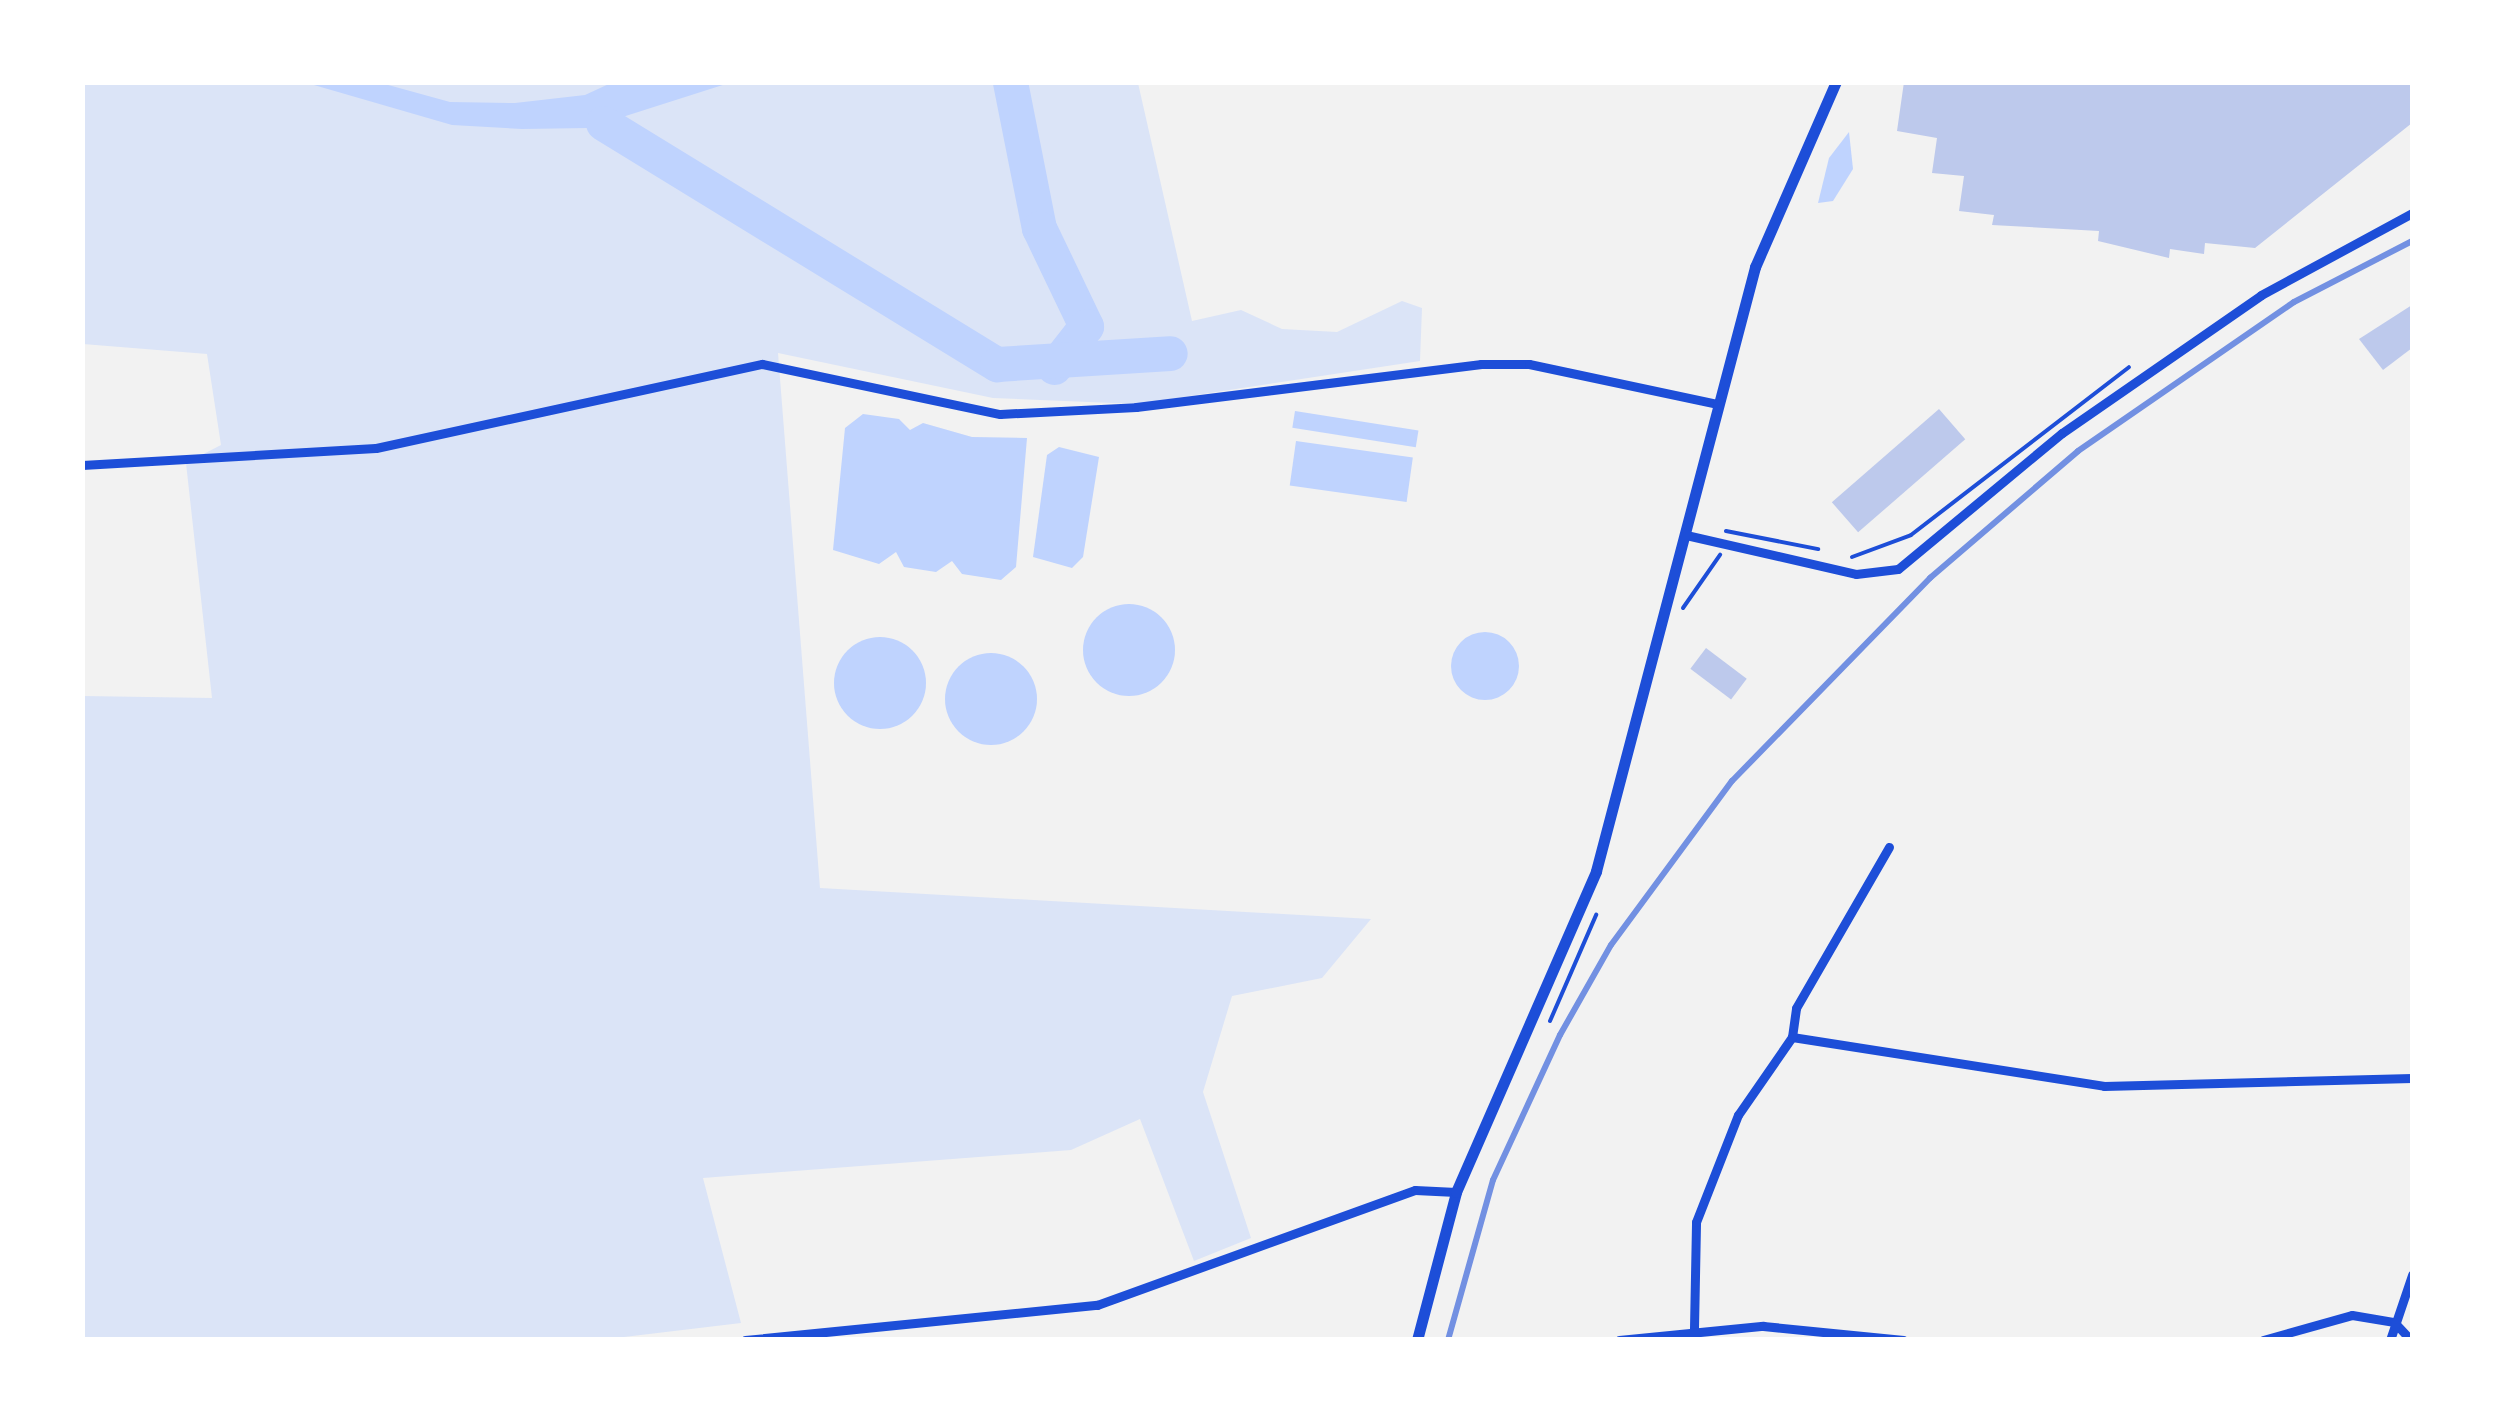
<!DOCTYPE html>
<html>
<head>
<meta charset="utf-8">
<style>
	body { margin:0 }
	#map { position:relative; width:2495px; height:1422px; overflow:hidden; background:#f2f2f2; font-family:Montserrat,sans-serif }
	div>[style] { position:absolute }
	.green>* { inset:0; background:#dbe4f7 }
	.water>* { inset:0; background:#bfd3fe; transform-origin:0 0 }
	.round { border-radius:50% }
	.river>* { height:35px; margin:-17.5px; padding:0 17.5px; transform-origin:17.5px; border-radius:17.5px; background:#bfd3fe }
	.building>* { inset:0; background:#bdc9ec; transform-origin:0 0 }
	.path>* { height:4px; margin:-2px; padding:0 2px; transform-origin:2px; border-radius:2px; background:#1d4ed8 }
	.minor>* { height:9px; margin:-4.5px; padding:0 4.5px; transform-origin:4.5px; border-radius:4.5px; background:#1d4ed8 }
	.tertiary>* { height:11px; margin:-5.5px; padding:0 5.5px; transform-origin:5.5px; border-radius:5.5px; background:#1d4ed8 }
	.rail>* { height:6px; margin:-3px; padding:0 3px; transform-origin:3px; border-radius:3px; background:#7290e2 }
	span { translate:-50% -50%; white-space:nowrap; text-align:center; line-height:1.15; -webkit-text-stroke:8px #fff; paint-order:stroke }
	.frame { position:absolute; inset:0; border:85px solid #fff; pointer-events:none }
</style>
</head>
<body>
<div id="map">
	<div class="green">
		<div style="clip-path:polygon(82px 83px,1138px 83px,1192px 321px,1241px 310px,1282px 329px,1337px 332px,1402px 301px,1422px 308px,1420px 361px,1137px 404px,993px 398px,778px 353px,820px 888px,1371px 919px,1322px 978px,1232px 996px,1203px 1092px,1251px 1238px,1194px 1261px,1140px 1119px,1071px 1150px,703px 1178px,741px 1323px,599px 1340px,83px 1339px,83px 696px,212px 698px,186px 463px,221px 445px,207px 354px,83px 344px)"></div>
	</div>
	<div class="water">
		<div style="clip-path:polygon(307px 83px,381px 83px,450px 102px,515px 103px,585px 95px,611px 83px,729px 83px,588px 128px,522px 129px,452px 125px)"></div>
		<div style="clip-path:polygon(1849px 132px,1853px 169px,1833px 201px,1818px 203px,1829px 158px)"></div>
		<div style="left:1295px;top:411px;width:125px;height:17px;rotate:9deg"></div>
		<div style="clip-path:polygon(863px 414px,899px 419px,910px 430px,923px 423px,972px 437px,1027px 438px,1016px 567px,1001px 580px,962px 574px,952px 561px,936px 572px,904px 567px,896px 552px,879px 564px,833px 550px,845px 428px)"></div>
		<div style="left:1296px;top:441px;width:118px;height:45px;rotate:8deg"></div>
		<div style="clip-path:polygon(1059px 447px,1099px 457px,1083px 557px,1072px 568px,1033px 557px,1047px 455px)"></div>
		<div class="round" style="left:1083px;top:604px;width:92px;height:92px"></div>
		<div class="round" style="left:1451px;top:632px;width:68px;height:68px"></div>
		<div class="round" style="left:834px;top:637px;width:92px;height:92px"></div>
		<div class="round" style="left:945px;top:653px;width:92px;height:92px"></div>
	</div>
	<div class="river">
		<div style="left:1010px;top:82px;width:149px;rotate:78.8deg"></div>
		<div style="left:1039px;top:228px;width:109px;rotate:64.4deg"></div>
		<div style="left:1086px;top:326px;width:52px;rotate:128deg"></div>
		<div style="left:603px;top:123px;width:462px;rotate:31.5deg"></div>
		<div style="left:997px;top:364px;width:173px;rotate:-3.6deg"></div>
	</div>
	<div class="building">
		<div style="clip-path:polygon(1904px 82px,2412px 82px,2412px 123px,2255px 248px,2205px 243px,2204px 254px,2170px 249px,2169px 258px,2098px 241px,2099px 231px,1992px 225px,1994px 215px,1959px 211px,1964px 176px,1932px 173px,1937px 138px,1897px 131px)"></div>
		<div style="clip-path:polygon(2412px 305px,2412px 348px,2383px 370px,2359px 339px)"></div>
		<div style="left:1939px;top:409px;width:40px;height:142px;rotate:49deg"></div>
		<div style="left:1706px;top:648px;width:51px;height:26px;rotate:37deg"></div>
	</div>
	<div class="path">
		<div style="left:1726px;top:531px;width:94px;rotate:11.1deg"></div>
		<div style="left:1852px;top:557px;width:63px;rotate:-20.4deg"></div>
		<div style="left:1911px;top:535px;width:275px;rotate:-37.6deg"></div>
		<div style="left:1683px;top:608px;width:65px;rotate:-55.1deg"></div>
		<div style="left:1550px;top:1021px;width:116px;rotate:-66.5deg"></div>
	</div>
	<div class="minor">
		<div style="left:82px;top:465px;width:294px;rotate:-3.3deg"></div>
		<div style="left:376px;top:448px;width:395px;rotate:-12.3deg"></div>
		<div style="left:762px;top:364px;width:243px;rotate:11.9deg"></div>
		<div style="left:1000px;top:414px;width:136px;rotate:-2.9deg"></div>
		<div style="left:1136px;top:407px;width:348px;rotate:-7.1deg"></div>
		<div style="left:1481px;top:364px;width:48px"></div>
		<div style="left:1529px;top:364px;width:192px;rotate:12deg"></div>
		<div style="left:1686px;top:535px;width:174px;rotate:12.9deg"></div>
		<div style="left:1856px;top:574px;width:42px;rotate:-6.8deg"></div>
		<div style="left:1898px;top:569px;width:213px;rotate:-39.7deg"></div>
		<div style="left:2062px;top:433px;width:242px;rotate:-34.7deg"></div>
		<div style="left:2261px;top:295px;width:172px;rotate:-28.5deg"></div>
		<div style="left:1792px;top:1037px;width:316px;rotate:8.9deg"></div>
		<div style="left:2104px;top:1086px;width:308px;rotate:-1.5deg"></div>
		<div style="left:1694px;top:1328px;width:106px;rotate:-88.9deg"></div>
		<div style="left:1696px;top:1222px;width:115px;rotate:-68.6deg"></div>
		<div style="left:1738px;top:1115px;width:95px;rotate:-55.3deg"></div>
		<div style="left:1792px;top:1037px;width:29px;rotate:-82deg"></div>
		<div style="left:1796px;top:1008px;width:186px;rotate:-60deg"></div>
		<div style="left:745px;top:1340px;width:354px;rotate:-5.7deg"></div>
		<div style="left:1097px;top:1305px;width:338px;rotate:-19.9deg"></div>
		<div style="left:1415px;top:1190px;width:41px;rotate:2.8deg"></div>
		<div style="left:1619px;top:1340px;width:145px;rotate:-5.6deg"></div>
		<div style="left:1763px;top:1326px;width:141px;rotate:5.7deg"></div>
		<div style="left:2263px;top:1340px;width:92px;rotate:-15.7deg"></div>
		<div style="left:2352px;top:1315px;width:43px;rotate:9.5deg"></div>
		<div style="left:2394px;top:1322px;width:25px;rotate:47deg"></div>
		<div style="left:2390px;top:1340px;width:69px;rotate:-71.3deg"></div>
	</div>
	<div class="tertiary">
		<div style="left:1417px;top:1340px;width:153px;rotate:-75.2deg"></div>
		<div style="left:1456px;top:1192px;width:350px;rotate:-66.4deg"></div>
		<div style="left:1596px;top:871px;width:625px;rotate:-75.25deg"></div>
		<div style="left:1755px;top:267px;width:202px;rotate:-66.4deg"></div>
	</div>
	<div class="rail">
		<div style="left:1448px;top:1340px;width:166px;rotate:-74.3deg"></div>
		<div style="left:1493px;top:1180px;width:160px;rotate:-65.2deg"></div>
		<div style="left:1560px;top:1035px;width:103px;rotate:-60.5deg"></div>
		<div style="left:1611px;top:945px;width:204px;rotate:-53.6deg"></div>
		<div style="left:1732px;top:781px;width:284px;rotate:-45.7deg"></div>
		<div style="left:1930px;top:578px;width:195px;rotate:-40.6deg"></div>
		<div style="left:2078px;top:451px;width:262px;rotate:-34.6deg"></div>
		<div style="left:2294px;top:302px;width:133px;rotate:-27.3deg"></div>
	</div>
	<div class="frame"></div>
</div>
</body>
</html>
